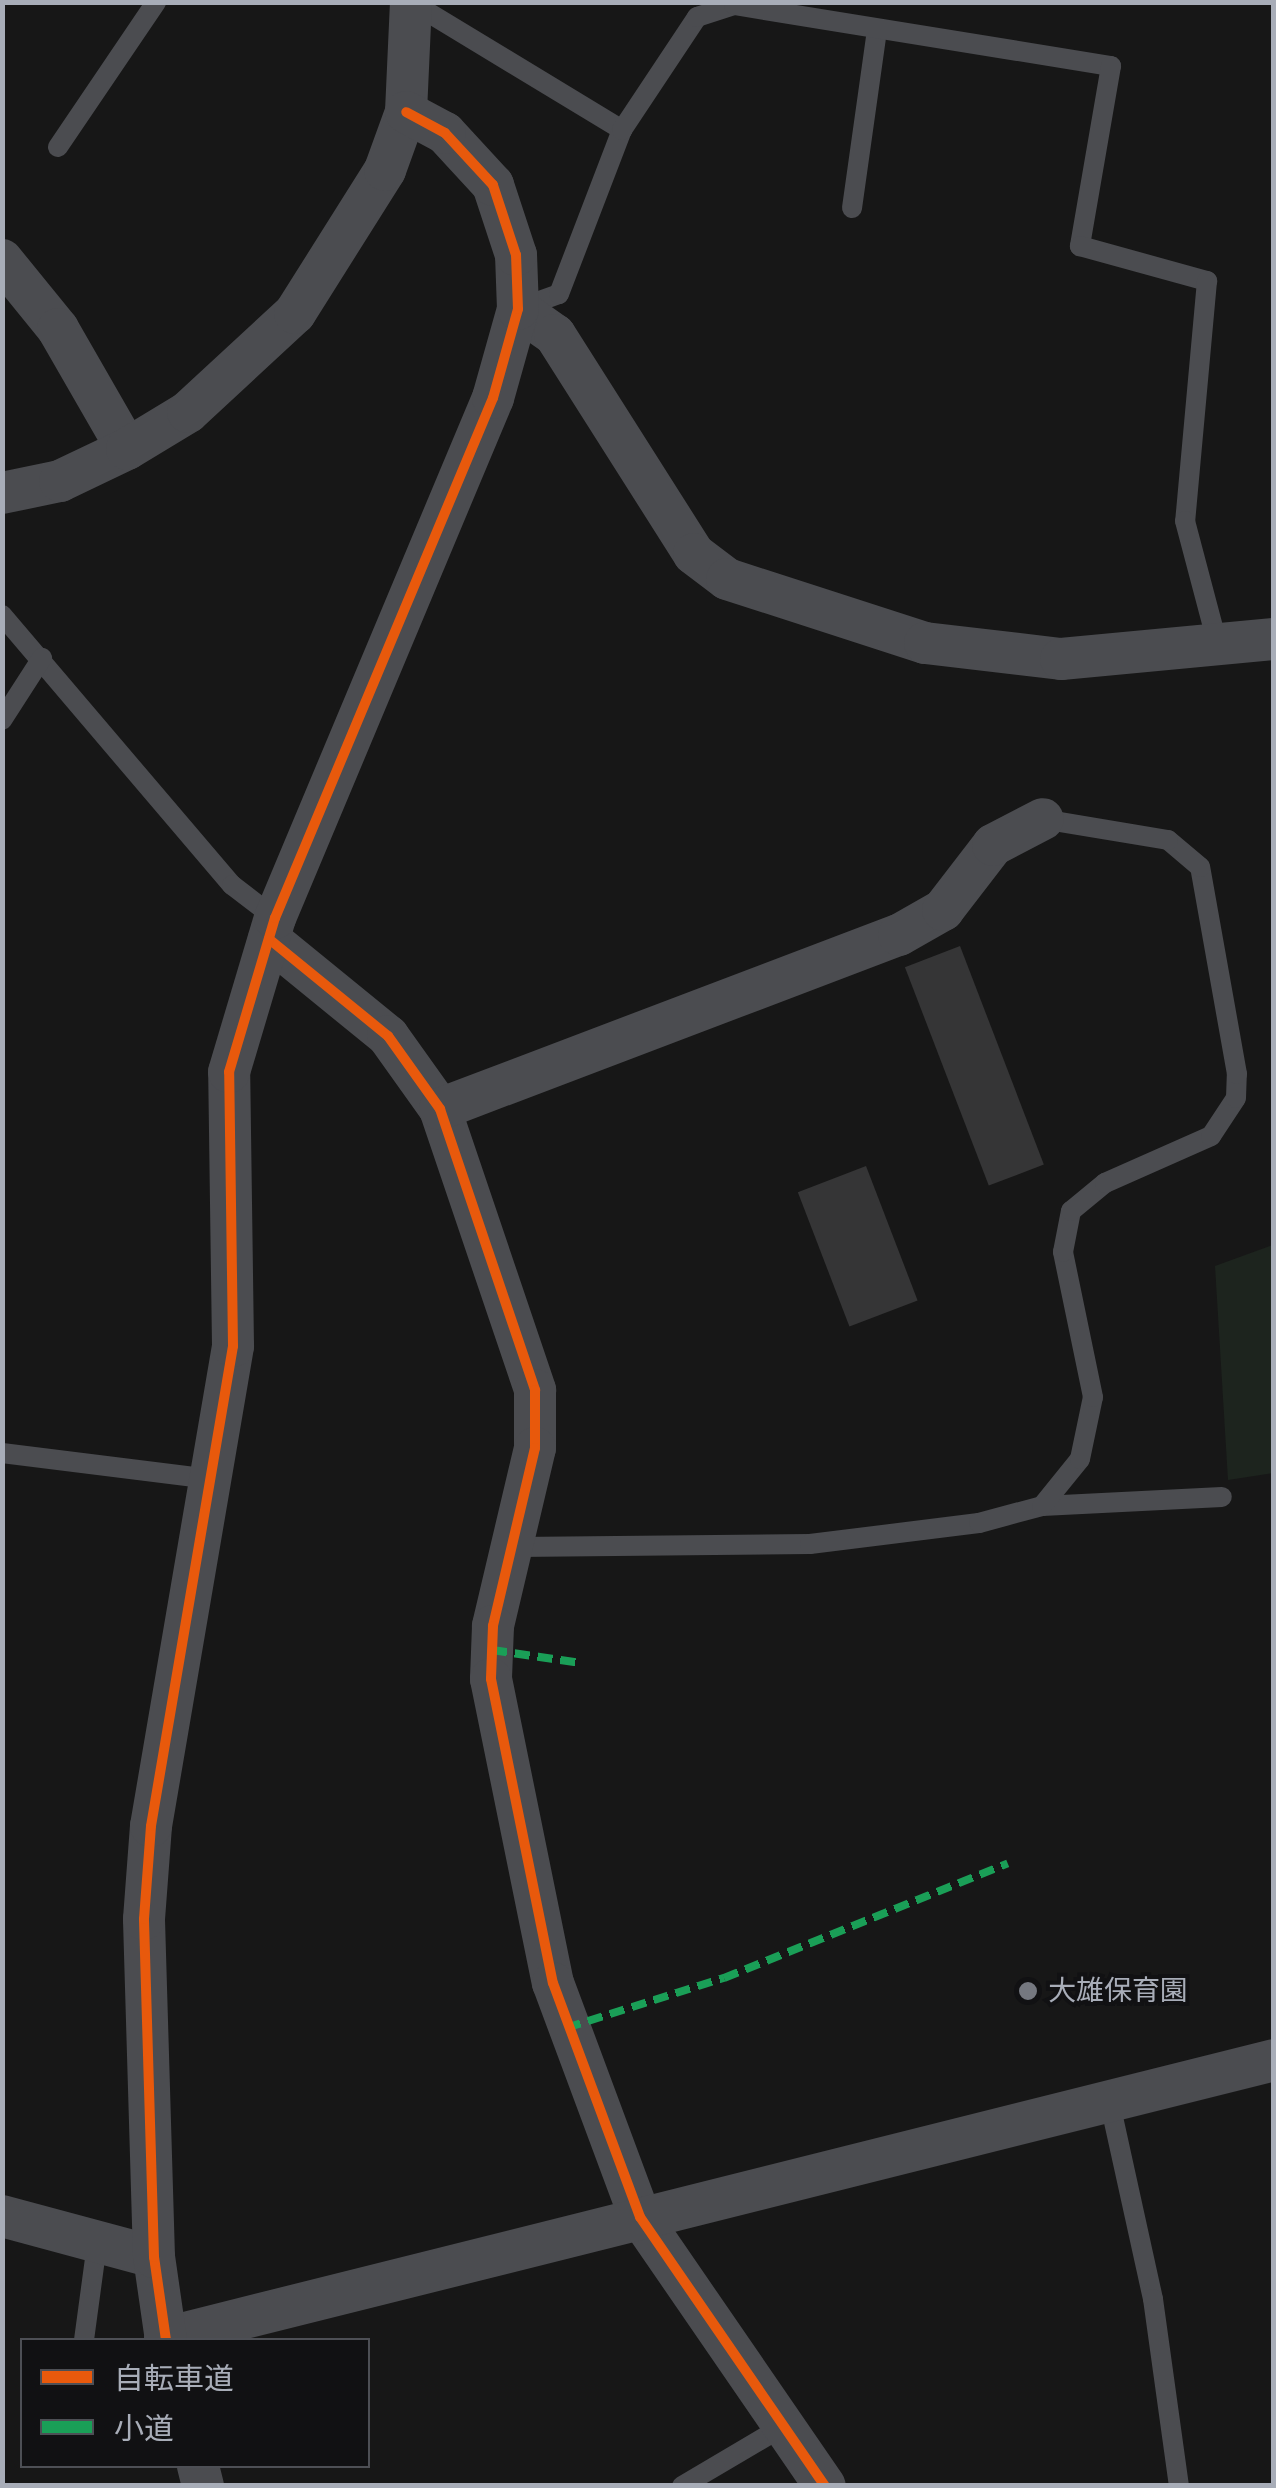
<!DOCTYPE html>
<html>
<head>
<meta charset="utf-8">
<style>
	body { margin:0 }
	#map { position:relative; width:1276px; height:2488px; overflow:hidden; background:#171717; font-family:"Source Sans 3","Noto Sans JP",sans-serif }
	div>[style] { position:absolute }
	.green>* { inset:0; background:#1d241e }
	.building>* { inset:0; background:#353536; transform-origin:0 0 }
	.service>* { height:20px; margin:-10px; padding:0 10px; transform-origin:10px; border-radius:10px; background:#4b4c50 }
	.minor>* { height:42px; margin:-21px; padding:0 21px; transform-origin:21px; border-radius:21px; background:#4b4c50 }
	.quiet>* { height:8px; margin-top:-4px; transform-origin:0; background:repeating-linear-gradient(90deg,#1a9f57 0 15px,transparent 0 23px) }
	.cycleway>* { height:10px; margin:-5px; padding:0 5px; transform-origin:5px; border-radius:5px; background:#e8590c }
	.dots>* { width:28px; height:28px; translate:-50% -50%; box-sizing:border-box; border:5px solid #111113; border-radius:50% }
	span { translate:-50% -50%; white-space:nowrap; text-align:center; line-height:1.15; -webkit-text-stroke:8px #111113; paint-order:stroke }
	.poi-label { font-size:28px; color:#a8adb8 }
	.left { translate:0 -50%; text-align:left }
	.frame { position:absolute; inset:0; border:5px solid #a8adb8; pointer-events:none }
	.legend { position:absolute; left:20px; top:2338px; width:350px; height:130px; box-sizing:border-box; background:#111113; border:2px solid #4d4f55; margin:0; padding:12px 18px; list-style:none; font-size:30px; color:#a8adb8 }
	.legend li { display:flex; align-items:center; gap:20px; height:50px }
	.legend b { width:50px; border:2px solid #4d4f55 }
</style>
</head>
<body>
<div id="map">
	<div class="green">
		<div style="clip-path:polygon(1273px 1245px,1273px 1473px,1228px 1480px,1215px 1266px)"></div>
	</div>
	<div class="building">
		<div style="left:960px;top:946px;width:234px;height:59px;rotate:69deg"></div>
		<div style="left:866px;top:1166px;width:144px;height:73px;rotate:69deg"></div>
	</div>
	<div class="service">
		<div style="left:411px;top:2px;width:247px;rotate:31.2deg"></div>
		<div style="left:58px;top:147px;width:175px;rotate:-55.9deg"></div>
		<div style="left:852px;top:208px;width:180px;rotate:-82deg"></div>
		<div style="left:520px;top:308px;width:41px;rotate:-19.7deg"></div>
		<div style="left:559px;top:294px;width:176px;rotate:-69deg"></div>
		<div style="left:622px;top:130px;width:136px;rotate:-56.4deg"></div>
		<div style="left:697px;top:17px;width:39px;rotate:-18deg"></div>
		<div style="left:734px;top:5px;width:382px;rotate:9.2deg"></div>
		<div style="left:1111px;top:66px;width:183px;rotate:99.8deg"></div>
		<div style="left:1080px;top:246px;width:132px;rotate:15.4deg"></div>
		<div style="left:1207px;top:281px;width:241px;rotate:95.2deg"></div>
		<div style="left:1185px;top:521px;width:129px;rotate:75.2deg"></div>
		<div style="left:2px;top:615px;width:355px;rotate:49.6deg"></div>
		<div style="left:232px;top:885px;width:54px;rotate:37.5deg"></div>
		<div style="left:2px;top:720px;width:74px;rotate:-57.2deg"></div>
		<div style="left:2px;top:1453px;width:210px;rotate:7.1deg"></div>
		<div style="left:1042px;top:1506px;width:180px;rotate:-2.9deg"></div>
		<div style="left:517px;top:1547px;width:293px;rotate:-0.6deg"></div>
		<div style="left:810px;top:1544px;width:170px;rotate:-7.1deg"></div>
		<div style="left:979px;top:1523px;width:65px;rotate:-15.1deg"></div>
		<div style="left:1042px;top:1506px;width:60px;rotate:-51deg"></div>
		<div style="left:1080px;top:1459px;width:63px;rotate:-78.2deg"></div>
		<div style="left:1093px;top:1397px;width:148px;rotate:-101.7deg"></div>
		<div style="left:1063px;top:1252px;width:42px;rotate:-79deg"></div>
		<div style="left:1071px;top:1211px;width:44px;rotate:-39.5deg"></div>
		<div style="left:1105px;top:1183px;width:116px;rotate:-23.9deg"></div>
		<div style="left:1211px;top:1136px;width:45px;rotate:-56.7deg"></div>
		<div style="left:1236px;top:1098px;width:24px;rotate:-88deg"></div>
		<div style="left:1237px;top:1074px;width:210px;rotate:-100.1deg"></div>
		<div style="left:1200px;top:867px;width:42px;rotate:-139.8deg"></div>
		<div style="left:1168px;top:840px;width:127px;rotate:-170.5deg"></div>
		<div style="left:1109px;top:2099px;width:205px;rotate:77.6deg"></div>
		<div style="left:1153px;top:2299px;width:189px;rotate:82.1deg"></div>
		<div style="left:84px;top:2340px;width:97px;rotate:-82.3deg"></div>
		<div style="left:682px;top:2486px;width:118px;rotate:-30.5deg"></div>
	</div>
	<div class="minor">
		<div style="left:2px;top:260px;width:89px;rotate:50.9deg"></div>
		<div style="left:58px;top:329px;width:138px;rotate:60.1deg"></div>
		<div style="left:518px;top:309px;width:45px;rotate:35.1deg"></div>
		<div style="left:555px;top:335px;width:259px;rotate:57.6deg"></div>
		<div style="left:694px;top:554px;width:41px;rotate:37.1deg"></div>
		<div style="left:727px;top:579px;width:208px;rotate:17.9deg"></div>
		<div style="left:925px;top:643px;width:137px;rotate:6.7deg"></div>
		<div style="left:1061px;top:659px;width:214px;rotate:-5.4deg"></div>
		<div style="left:2px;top:493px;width:59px;rotate:-11.7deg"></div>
		<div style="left:60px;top:481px;width:74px;rotate:-25.5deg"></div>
		<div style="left:127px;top:449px;width:71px;rotate:-31.2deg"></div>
		<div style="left:188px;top:412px;width:146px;rotate:-42.8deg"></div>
		<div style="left:295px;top:313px;width:169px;rotate:-57.8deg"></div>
		<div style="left:385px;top:170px;width:62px;rotate:-70.1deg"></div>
		<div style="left:406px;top:112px;width:110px;rotate:-87.4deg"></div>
		<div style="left:269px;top:939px;width:154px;rotate:39.2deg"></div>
		<div style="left:388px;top:1036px;width:90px;rotate:54.5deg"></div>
		<div style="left:440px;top:1109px;width:297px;rotate:71.3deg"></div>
		<div style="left:535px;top:1390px;width:58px;rotate:90deg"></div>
		<div style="left:535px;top:1448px;width:183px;rotate:103.3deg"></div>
		<div style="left:493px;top:1626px;width:53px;rotate:92.2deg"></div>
		<div style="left:491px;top:1679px;width:310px;rotate:78.5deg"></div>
		<div style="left:553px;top:1983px;width:250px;rotate:69.6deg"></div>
		<div style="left:640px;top:2217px;width:326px;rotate:55.5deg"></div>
		<div style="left:440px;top:1109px;width:491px;rotate:-20.8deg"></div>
		<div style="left:899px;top:935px;width:51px;rotate:-29.6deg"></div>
		<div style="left:943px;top:910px;width:82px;rotate:-52.4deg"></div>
		<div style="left:993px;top:845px;width:56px;rotate:-27.5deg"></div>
		<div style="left:2px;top:2216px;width:157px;rotate:15.1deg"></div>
		<div style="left:165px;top:2338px;width:1143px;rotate:-14.07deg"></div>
		<div style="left:166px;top:2340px;width:84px;rotate:-98.2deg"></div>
		<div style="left:154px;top:2257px;width:338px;rotate:-91.7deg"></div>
		<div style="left:144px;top:1919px;width:93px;rotate:-85.7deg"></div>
		<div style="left:151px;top:1826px;width:487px;rotate:-80.3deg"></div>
		<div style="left:233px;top:1346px;width:274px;rotate:-90.8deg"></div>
		<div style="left:229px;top:1072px;width:161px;rotate:-73.4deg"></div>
		<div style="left:275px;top:918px;width:564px;rotate:-67.26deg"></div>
		<div style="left:493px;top:398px;width:92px;rotate:-74.3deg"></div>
		<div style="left:518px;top:309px;width:54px;rotate:-92.1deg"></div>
		<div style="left:516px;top:255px;width:74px;rotate:-108.2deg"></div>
		<div style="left:493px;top:185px;width:71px;rotate:-132.7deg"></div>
		<div style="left:445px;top:133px;width:44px;rotate:-151.7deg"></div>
		<div style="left:198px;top:2466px;width:21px;rotate:76deg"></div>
	</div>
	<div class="quiet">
		<div style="left:492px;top:1650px;width:90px;rotate:8.3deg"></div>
		<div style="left:566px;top:2028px;width:166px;rotate:-17.6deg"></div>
		<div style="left:724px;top:1978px;width:306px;rotate:-22deg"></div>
	</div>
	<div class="cycleway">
		<div style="left:269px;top:939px;width:154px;rotate:39.2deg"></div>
		<div style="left:388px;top:1036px;width:90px;rotate:54.5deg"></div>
		<div style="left:440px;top:1109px;width:297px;rotate:71.3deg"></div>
		<div style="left:535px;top:1390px;width:58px;rotate:90deg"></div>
		<div style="left:535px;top:1448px;width:183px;rotate:103.3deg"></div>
		<div style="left:493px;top:1626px;width:53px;rotate:92.2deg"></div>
		<div style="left:491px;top:1679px;width:310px;rotate:78.5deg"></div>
		<div style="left:553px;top:1983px;width:250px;rotate:69.6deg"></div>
		<div style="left:640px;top:2217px;width:326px;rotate:55.5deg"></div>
		<div style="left:166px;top:2340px;width:84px;rotate:-98.2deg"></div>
		<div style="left:154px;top:2257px;width:338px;rotate:-91.7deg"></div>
		<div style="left:144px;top:1919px;width:93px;rotate:-85.7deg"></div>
		<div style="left:151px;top:1826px;width:487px;rotate:-80.3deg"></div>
		<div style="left:233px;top:1346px;width:274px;rotate:-90.8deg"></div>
		<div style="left:229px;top:1072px;width:161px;rotate:-73.4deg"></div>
		<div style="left:275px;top:918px;width:564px;rotate:-67.26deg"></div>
		<div style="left:493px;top:398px;width:92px;rotate:-74.3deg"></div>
		<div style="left:518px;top:309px;width:54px;rotate:-92.1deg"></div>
		<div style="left:516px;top:255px;width:74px;rotate:-108.2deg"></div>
		<div style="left:493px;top:185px;width:71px;rotate:-132.7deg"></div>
		<div style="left:445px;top:133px;width:44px;rotate:-151.7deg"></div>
	</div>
	<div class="dots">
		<div style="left:1028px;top:1991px;background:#757880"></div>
	</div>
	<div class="poi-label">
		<span class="left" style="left:1048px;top:1991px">大雄保育園</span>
	</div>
	<div class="frame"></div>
	<ul class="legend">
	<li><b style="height:12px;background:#e8590c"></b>自転車道</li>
	<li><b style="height:12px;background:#1a9f57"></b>小道</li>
	</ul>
</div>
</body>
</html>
